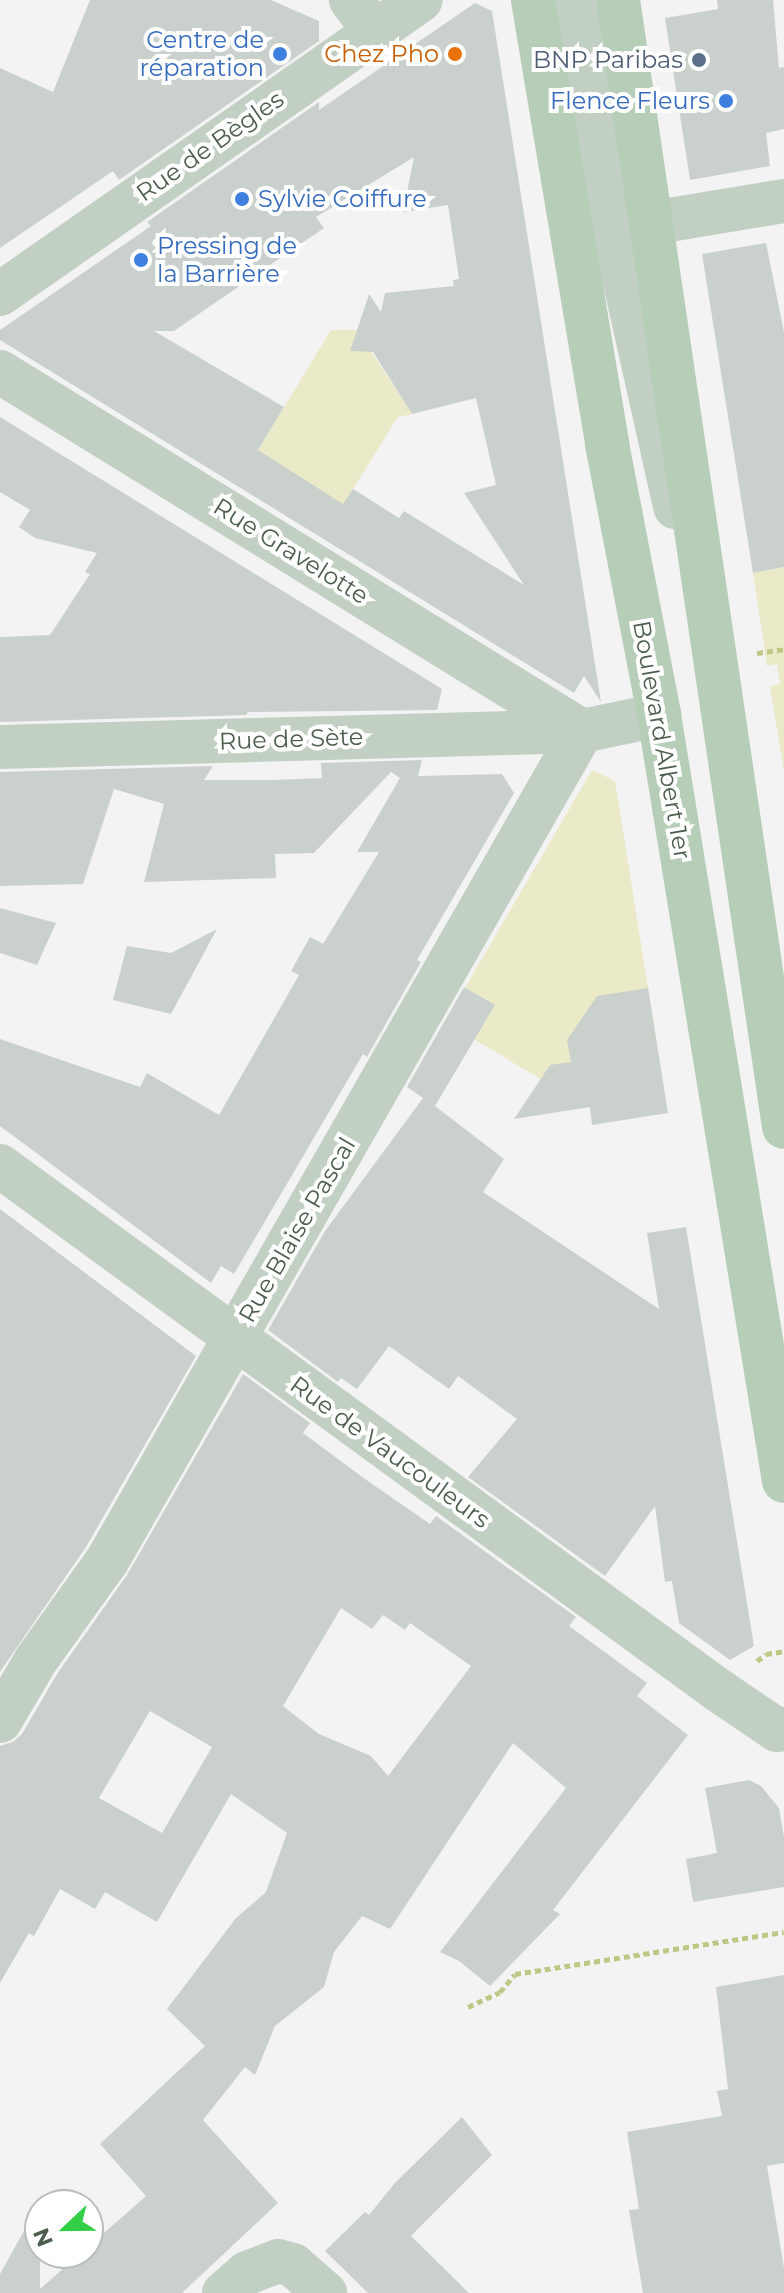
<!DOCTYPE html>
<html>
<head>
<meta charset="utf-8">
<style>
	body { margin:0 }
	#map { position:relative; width:784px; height:2293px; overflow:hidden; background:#f4f3f4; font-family:Montserrat,sans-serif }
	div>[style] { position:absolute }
	.green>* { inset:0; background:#ebeac8 }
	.building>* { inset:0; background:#cad1cc }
	.path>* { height:5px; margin-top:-2.5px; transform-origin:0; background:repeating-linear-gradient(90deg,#c0c684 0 6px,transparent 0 10px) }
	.minor>* { height:44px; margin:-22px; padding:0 22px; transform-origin:22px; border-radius:22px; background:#c2cfc3 }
	.major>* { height:44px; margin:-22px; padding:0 22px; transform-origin:22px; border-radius:22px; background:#b6cdb8 }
	.dots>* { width:22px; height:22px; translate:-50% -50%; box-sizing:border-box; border:4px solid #fff; border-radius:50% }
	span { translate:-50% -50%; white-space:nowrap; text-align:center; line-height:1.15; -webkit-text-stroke:8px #fff; paint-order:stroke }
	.shop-label { font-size:24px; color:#366cbe }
	.right { translate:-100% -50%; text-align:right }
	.left { translate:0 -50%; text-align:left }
	.food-label { font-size:24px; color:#c56008 }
	.service-label { font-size:24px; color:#4e5e75 }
	.street-label { font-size:24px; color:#4c5e4d }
	.north { position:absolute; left:24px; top:2189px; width:80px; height:80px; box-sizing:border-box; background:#fff; border:2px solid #b7bfb8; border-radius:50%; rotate:248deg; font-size:22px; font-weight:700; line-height:32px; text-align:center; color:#4c5e4d }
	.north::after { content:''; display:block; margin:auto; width:28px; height:36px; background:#32cf47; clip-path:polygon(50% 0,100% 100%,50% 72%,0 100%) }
</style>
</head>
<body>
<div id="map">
	<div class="green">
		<div style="clip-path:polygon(331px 330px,357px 330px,412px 414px,398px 417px,323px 537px,238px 483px)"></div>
		<div style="clip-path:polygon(784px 567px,784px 771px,770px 686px,780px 684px,777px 664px,767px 666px,753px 573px)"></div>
		<div style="clip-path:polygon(592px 770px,615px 781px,660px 1062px,542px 1080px,445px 1022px)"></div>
	</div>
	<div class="building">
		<div style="clip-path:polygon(90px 0,271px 0,319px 21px,319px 41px,119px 180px,113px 171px,0 248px,0 68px,53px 92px)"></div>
		<div style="clip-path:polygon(717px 0,773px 0,779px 68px,784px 67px,784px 129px,766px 133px,770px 166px,690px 180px,665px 18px,718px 9px)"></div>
		<div style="clip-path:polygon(evenodd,475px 3px,492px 11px,601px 702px,584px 676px,574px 693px,0 340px,0 330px,151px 226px,147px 222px,319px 102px,319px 110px,475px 3px,414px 157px,403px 212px,448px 205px,459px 279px,453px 280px,454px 286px,385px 293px,381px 312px,369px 294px,350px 351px,373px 352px,412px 414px,476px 398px,496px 485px,464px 493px,524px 585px,404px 511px,399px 518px,353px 489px,343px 504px,258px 450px,284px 407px,154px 331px,174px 331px,324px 228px,316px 217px,414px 157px)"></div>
		<div style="clip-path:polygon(766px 243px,784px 332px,784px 567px,753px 573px,702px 254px)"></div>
		<div style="clip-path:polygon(0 417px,442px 689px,437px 710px,248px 712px,246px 715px,0 722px,0 637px,50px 635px,90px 574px,85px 572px,97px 553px,35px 538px,19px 527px,30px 510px,0 492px)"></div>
		<div style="clip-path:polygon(422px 760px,418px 776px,502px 774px,514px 793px,417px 960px,421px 962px,367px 1057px,363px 1054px,234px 1274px,221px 1266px,211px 1283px,0 1126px,0 1039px,140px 1087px,147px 1073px,219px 1115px,299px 975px,291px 971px,310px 937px,323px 944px,379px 852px,357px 852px,400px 778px,391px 772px,314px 853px,275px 854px,276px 878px,144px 882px,164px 804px,114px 789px,83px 884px,0 886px,0 772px,213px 766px,204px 780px,273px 780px,322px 778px,321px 763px)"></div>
		<div style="clip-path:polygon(0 908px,56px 923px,37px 965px,0 953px)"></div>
		<div style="clip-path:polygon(217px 929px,171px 1014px,113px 1000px,127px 946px,171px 953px)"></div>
		<div style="clip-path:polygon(464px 987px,495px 1005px,435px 1106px,504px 1159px,483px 1192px,659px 1309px,647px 1233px,686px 1227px,754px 1646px,730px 1660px,679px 1623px,672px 1581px,665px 1582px,655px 1506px,605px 1576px,468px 1477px,517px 1419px,458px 1376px,449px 1389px,389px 1346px,357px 1389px,341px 1378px,338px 1382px,268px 1330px,325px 1231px,423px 1098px,407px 1087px)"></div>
		<div style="clip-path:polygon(648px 988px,668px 1113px,592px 1125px,590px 1107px,514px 1119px,550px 1065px,571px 1062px,567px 1040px,597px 996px)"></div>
		<div style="clip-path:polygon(0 1209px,196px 1356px,86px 1547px,0 1672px)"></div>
		<div style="clip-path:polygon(evenodd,243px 1374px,310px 1423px,303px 1433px,365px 1479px,430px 1524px,436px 1516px,576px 1617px,569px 1626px,647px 1683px,637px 1696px,688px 1735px,553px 1910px,560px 1914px,490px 1986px,459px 1961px,440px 1952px,566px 1788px,513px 1743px,390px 1929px,362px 1916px,334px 1952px,324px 1987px,275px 2026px,255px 2075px,245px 2067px,203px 2120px,278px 2203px,182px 2293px,0 2293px,0 2274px,40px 2202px,40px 2289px,81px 2253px,88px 2253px,88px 2247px,146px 2196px,100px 2144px,205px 2046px,167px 2009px,236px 1918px,266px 1892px,287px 1833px,231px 1794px,157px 1922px,105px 1892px,95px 1909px,60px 1889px,34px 1936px,29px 1933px,0 1983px,0 1746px,13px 1742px,22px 1734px,57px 1674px,127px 1575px,243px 1374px,341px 1608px,372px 1629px,383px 1615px,405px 1630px,410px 1623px,471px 1666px,388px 1776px,371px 1756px,319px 1734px,283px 1706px,341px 1608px,243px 1374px,150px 1711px,212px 1747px,162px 1833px,99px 1798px,150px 1711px)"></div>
		<div style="clip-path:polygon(749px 1780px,761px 1786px,779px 1808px,784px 1837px,784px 1887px,693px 1902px,686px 1859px,717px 1853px,705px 1788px)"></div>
		<div style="clip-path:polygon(784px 1975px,784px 2163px,767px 2166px,784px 2268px,784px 2293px,643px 2293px,629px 2210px,639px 2209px,627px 2132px,722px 2116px,717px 2091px,728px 2089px,716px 1987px)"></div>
		<div style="clip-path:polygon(462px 2117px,492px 2155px,411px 2236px,469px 2293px,368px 2293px,325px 2251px,365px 2212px,369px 2215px,394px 2184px)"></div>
	</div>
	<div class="path">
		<div style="left:757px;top:653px;width:27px;rotate:-8deg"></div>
		<div style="left:757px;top:1661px;width:11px;rotate:-38deg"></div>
		<div style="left:766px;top:1654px;width:18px;rotate:-9deg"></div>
		<div style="left:468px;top:2007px;width:35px;rotate:-25deg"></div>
		<div style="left:500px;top:1992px;width:23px;rotate:-50deg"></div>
		<div style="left:515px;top:1974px;width:272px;rotate:-8.9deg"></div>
	</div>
	<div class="minor">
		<div style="left:351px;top:0;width:40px;rotate:53deg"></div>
		<div style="left:575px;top:0;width:232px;rotate:80.6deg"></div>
		<div style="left:613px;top:229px;width:285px;rotate:77.4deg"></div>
		<div style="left:651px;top:223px;width:135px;rotate:-9.4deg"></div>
		<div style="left:0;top:294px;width:513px;rotate:-34.93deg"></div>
		<div style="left:0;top:372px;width:684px;rotate:31.67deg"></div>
		<div style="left:0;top:747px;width:582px;rotate:-1.57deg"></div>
		<div style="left:582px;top:731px;width:79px;rotate:-11.7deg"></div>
		<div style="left:0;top:1166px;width:889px;rotate:36.12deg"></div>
		<div style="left:718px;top:1690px;width:71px;rotate:34.1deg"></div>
		<div style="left:777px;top:1730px;width:7px;rotate:-8deg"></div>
		<div style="left:0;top:1721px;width:71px;rotate:-59.5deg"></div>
		<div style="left:36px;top:1660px;width:122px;rotate:-54.4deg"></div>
		<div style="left:107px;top:1561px;width:956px;rotate:-60.22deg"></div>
		<div style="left:224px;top:2293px;width:30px;rotate:-41deg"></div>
		<div style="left:247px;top:2273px;width:33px;rotate:-21deg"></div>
		<div style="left:278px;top:2261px;width:16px;rotate:15deg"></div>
		<div style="left:293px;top:2265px;width:43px;rotate:41.2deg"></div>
	</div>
	<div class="major">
		<div style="left:533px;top:0;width:450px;rotate:80.5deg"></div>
		<div style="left:607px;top:444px;width:276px;rotate:79.1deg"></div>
		<div style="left:659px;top:715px;width:776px;rotate:80.73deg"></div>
		<div style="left:618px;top:0;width:1139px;rotate:81.62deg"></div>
	</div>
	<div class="dots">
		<div style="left:280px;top:54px;background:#3f7fe0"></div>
		<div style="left:455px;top:54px;background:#e8710a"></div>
		<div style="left:699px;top:60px;background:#5c6f8a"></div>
		<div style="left:726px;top:101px;background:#3f7fe0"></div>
		<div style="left:242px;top:199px;background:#3f7fe0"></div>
		<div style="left:141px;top:260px;background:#3f7fe0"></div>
	</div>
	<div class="shop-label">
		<span class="right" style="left:264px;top:54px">Centre de<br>réparation</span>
		<span class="right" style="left:710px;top:101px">Flence Fleurs</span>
		<span class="left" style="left:258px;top:199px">Sylvie Coiffure</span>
		<span class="left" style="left:157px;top:260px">Pressing de<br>la Barrière</span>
	</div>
	<div class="food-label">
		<span class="right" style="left:439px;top:54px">Chez Pho</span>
	</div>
	<div class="service-label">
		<span class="right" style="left:683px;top:60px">BNP Paribas</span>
	</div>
	<div class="street-label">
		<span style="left:210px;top:146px;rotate:-35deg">Rue de Bègles</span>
		<span style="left:291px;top:551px;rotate:32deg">Rue Gravelotte</span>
		<span style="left:291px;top:739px;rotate:-2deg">Rue de Sète</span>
		<span style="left:662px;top:740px;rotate:80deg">Boulevard Albert 1er</span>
		<span style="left:297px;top:1230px;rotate:-60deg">Rue Blaise Pascal</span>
		<span style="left:390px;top:1452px;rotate:36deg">Rue de Vaucouleurs</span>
	</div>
	<div class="north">N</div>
</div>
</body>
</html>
